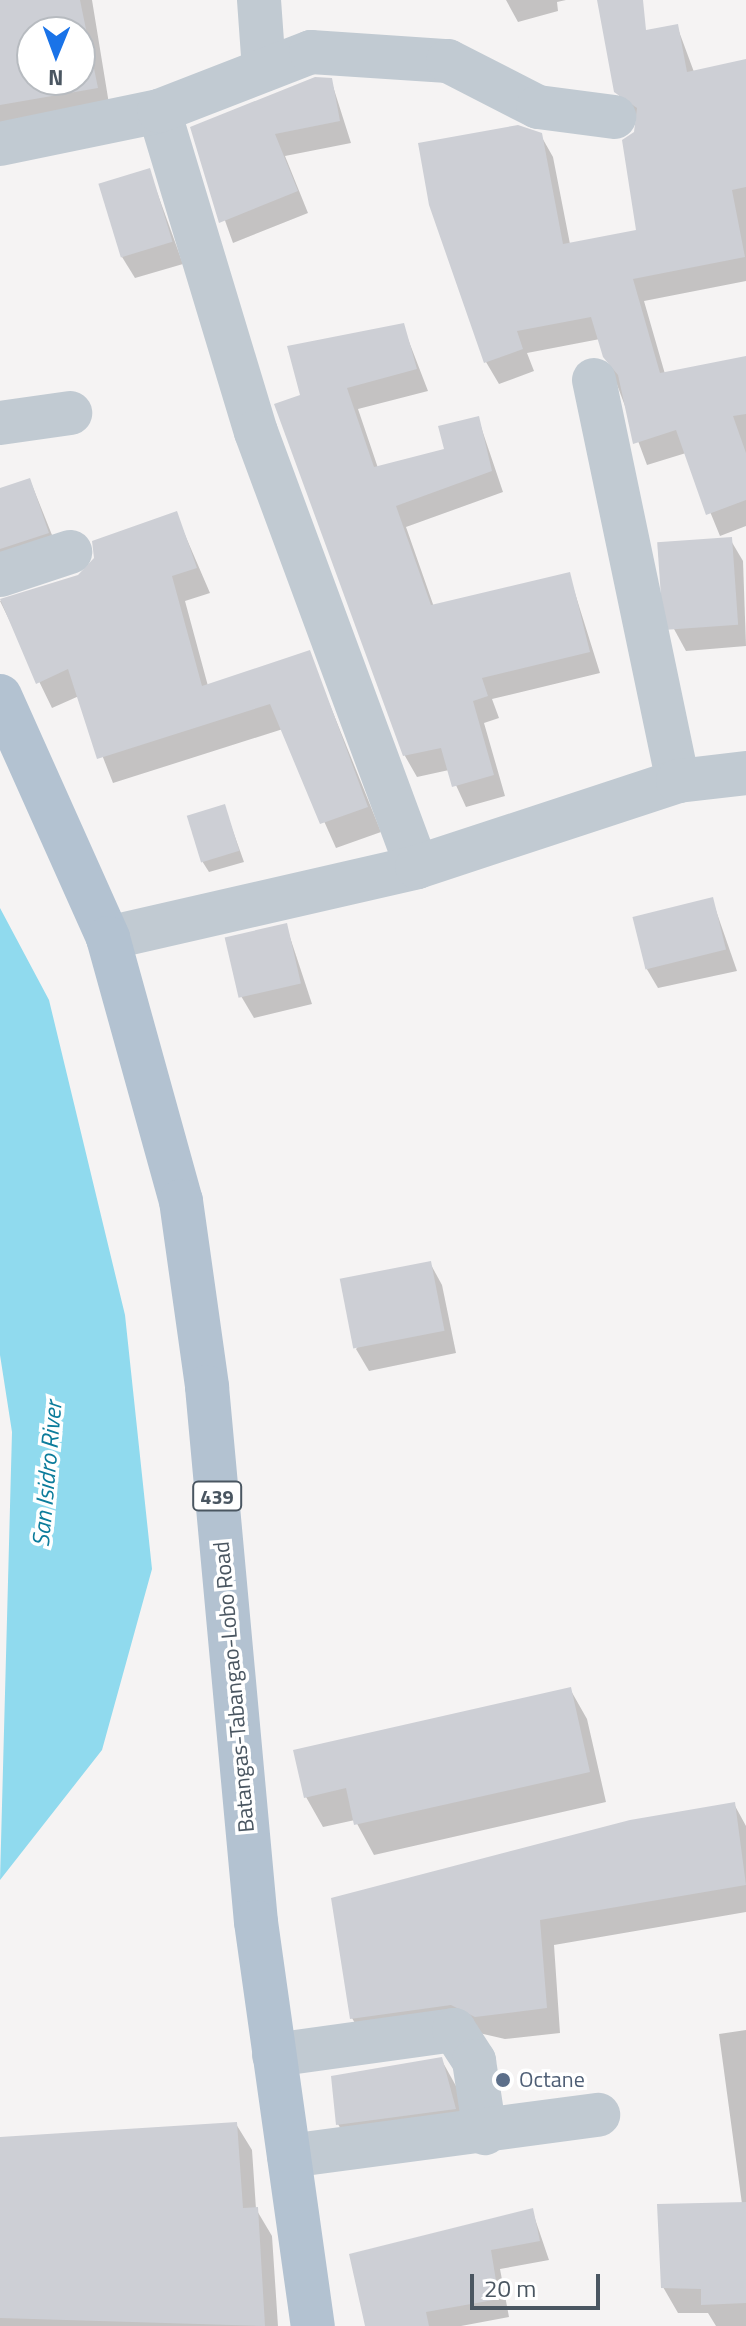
<!DOCTYPE html>
<html>
<head>
<meta charset="utf-8">
<style>
	body { margin:0 }
	#map { position:relative; width:746px; height:2326px; overflow:hidden; background:#f5f3f3; font-family:"Titillium Web",sans-serif }
	div>[style] { position:absolute }
	.water>* { inset:0; background:#90daee }
	.shadow>* { inset:0; background:#0003 }
	.building>* { inset:0; background:#cdcfd5; transform-origin:0 0 }
	.minor>* { height:44px; margin:-22px; padding:0 22px; transform-origin:22px; border-radius:22px; background:#c1cad2 }
	.major>* { height:44px; margin:-22px; padding:0 22px; transform-origin:22px; border-radius:22px; background:#b3c2d1 }
	.dots>* { width:22px; height:22px; translate:-50% -50%; box-sizing:border-box; border:4px solid #fff; border-radius:50% }
	span { translate:-50% -50%; white-space:nowrap; text-align:center; line-height:1.15; -webkit-text-stroke:7px #fff; paint-order:stroke }
	.shield-label span { padding:2px 6px; background:#fff; border:2px solid; border-radius:6px; -webkit-text-stroke-width:0 }
	.shield-label { font-size:20px; color:#4a5661; font-weight:700 }
	.street-label { font-size:22px; color:#4a5661 }
	.service-label { font-size:22px; color:#4e5e75 }
	.left { translate:0 -50%; text-align:left }
	.water-label { font-size:24px; color:#0c7c9b; font-style:italic }
	.north { position:absolute; left:16px; top:16px; width:80px; height:80px; box-sizing:border-box; background:#fff; border:2px solid #b7bbc0; border-radius:50%; rotate:181deg; font-size:22px; font-weight:700; line-height:32px; text-align:center; color:#4a5661 }
	.north::after { content:''; display:block; margin:auto; width:28px; height:36px; background:#1a73e8; clip-path:polygon(50% 0,100% 100%,50% 72%,0 100%) }
	.scale { position:absolute; left:470px; top:2274px; width:130px; height:36px; box-sizing:border-box; border:4px solid #4a5661; border-top:0; padding-left:10px; font-size:24px; line-height:28px; white-space:nowrap; color:#4a5661; -webkit-text-stroke:6px #fff; paint-order:stroke }
</style>
</head>
<body>
<div id="map">
	<div class="water">
		<div style="clip-path:polygon(0 908px,49px 1000px,125px 1315px,152px 1569px,102px 1750px,0 1880px,12px 1432px,0 1355px)"></div>
	</div>
	<div class="shadow">
		<div style="clip-path:polygon(evenodd,0 0,92px 0,110px 110px,0 147px,0 0,32px 32px,80px 32px,80px 80px,32px 80px,32px 32px)"></div>
		<div style="clip-path:polygon(566px 0,557px 2px,558px 11px,518px 22px,506px 0)"></div>
		<div style="clip-path:polygon(677px 26px,694px 72px,746px 64px,746px 281px,644px 301px,665px 374px,746px 358px,746px 526px,720px 536px,686px 453px,647px 465px,600px 339px,527px 353px,534px 371px,499px 384px,486px 362px,540px 134px,553px 157px,570px 244px,638px 232px,638px 120px,616px 91px)"></div>
		<div style="clip-path:polygon(331px 80px,351px 143px,285px 156px,308px 213px,233px 243px,192px 128px)"></div>
		<div style="clip-path:polygon(149px 170px,183px 264px,135px 278px,122px 257px)"></div>
		<div style="clip-path:polygon(403px 326px,428px 391px,358px 409px,378px 468px,447px 451px,478px 418px,503px 492px,406px 527px,434px 607px,569px 574px,600px 673px,492px 699px,499px 718px,484px 723px,505px 796px,466px 807px,449px 770px,417px 777px,405px 756px,302px 396px)"></div>
		<div style="clip-path:polygon(30px 480px,60px 555px,0 577px,0 490px)"></div>
		<div style="clip-path:polygon(176px 514px,210px 593px,185px 601px,208px 686px,309px 653px,381px 832px,336px 848px,283px 729px,113px 783px,79px 696px,52px 708px,0 601px,80px 577px)"></div>
		<div style="clip-path:polygon(730px 539px,743px 561px,746px 646px,686px 651px,674px 629px)"></div>
		<div style="clip-path:polygon(224px 806px,244px 862px,209px 872px,202px 861px)"></div>
		<div style="clip-path:polygon(712px 899px,737px 971px,658px 988px,645px 966px)"></div>
		<div style="clip-path:polygon(286px 925px,312px 1004px,254px 1018px,241px 996px)"></div>
		<div style="clip-path:polygon(430px 1263px,442px 1285px,456px 1353px,369px 1371px,356px 1349px)"></div>
		<div style="clip-path:polygon(570px 1689px,587px 1719px,606px 1802px,374px 1855px,355px 1820px,323px 1827px,306px 1797px)"></div>
		<div style="clip-path:polygon(734px 1804px,746px 1826px,746px 1912px,554px 1945px,560px 2033px,505px 2039px,466px 2030px,367px 2044px,352px 2018px)"></div>
		<div style="clip-path:polygon(746px 2030px,746px 2326px,716px 2326px,708px 2313px,678px 2313px,663px 2287px,742px 2204px,719px 2034px)"></div>
		<div style="clip-path:polygon(441px 2059px,461px 2095px,475px 2144px,358px 2159px,338px 2124px)"></div>
		<div style="clip-path:polygon(236px 2124px,252px 2150px,256px 2209px,272px 2236px,278px 2326px,0 2326px,0 2139px)"></div>
		<div style="clip-path:polygon(532px 2210px,549px 2260px,500px 2269px,509px 2317px,461px 2326px,369px 2326px)"></div>
	</div>
	<div class="building">
		<div style="clip-path:polygon(evenodd,0 0,80px 0,98px 88px,0 105px,0 0,32px 32px,80px 32px,80px 80px,32px 80px,32px 32px)"></div>
		<div style="clip-path:polygon(597px 0,643px 0,646px 30px,678px 24px,687px 72px,746px 59px,746px 187px,732px 190px,745px 257px,633px 279px,660px 373px,746px 356px,746px 414px,733px 416px,746px 453px,746px 500px,706px 515px,676px 430px,633px 444px,618px 375px,603px 357px,591px 317px,517px 331px,523px 349px,484px 363px,429px 205px,418px 143px,518px 125px,542px 133px,563px 244px,636px 230px,622px 140px,634px 132px,637px 108px,614px 92px)"></div>
		<div style="clip-path:polygon(315px 77px,332px 78px,340px 121px,275px 134px,298px 191px,219px 223px,190px 127px)"></div>
		<div style="left:150px;top:168px;width:77px;height:54px;rotate:73deg"></div>
		<div style="clip-path:polygon(404px 323px,417px 369px,347px 388px,374px 467px,444px 449px,438px 426px,479px 416px,492px 471px,396px 506px,431px 605px,570px 572px,590px 652px,482px 678px,488px 696px,473px 701px,494px 775px,452px 787px,441px 748px,403px 756px,274px 404px,300px 395px,287px 346px)"></div>
		<div style="clip-path:polygon(30px 478px,49px 533px,0 549px,0 488px)"></div>
		<div style="clip-path:polygon(177px 511px,197px 568px,172px 576px,202px 686px,310px 650px,368px 807px,320px 824px,270px 704px,97px 759px,68px 669px,36px 684px,0 599px,78px 575px,94px 558px,92px 541px)"></div>
		<div style="left:732px;top:537px;width:88px;height:75px;rotate:86deg"></div>
		<div style="left:225px;top:804px;width:49px;height:40px;rotate:73deg"></div>
		<div style="left:713px;top:897px;width:54px;height:83px;rotate:76deg"></div>
		<div style="left:287px;top:923px;width:62px;height:64px;rotate:77deg"></div>
		<div style="left:431px;top:1261px;width:71px;height:93px;rotate:79deg"></div>
		<div style="clip-path:polygon(571px 1687px,590px 1772px,354px 1825px,346px 1788px,304px 1798px,293px 1750px)"></div>
		<div style="clip-path:polygon(735px 1802px,746px 1885px,540px 1920px,547px 2008px,475px 2017px,451px 2005px,350px 2019px,331px 1898px,630px 1820px)"></div>
		<div style="clip-path:polygon(442px 2057px,456px 2109px,336px 2125px,331px 2076px)"></div>
		<div style="clip-path:polygon(237px 2122px,243px 2208px,258px 2207px,265px 2326px,0 2318px,0 2137px)"></div>
		<div style="clip-path:polygon(746px 2202px,746px 2303px,701px 2305px,701px 2289px,661px 2288px,657px 2204px)"></div>
		<div style="clip-path:polygon(533px 2208px,540px 2241px,491px 2250px,499px 2299px,426px 2312px,429px 2326px,365px 2326px,349px 2254px)"></div>
	</div>
	<div class="minor">
		<div style="left:259px;top:0;width:70px;rotate:85.9deg"></div>
		<div style="left:159px;top:111px;width:335px;rotate:73.2deg"></div>
		<div style="left:256px;top:432px;width:464px;rotate:69.7deg"></div>
		<div style="left:0;top:144px;width:162px;rotate:-11.7deg"></div>
		<div style="left:159px;top:111px;width:163px;rotate:-21.2deg"></div>
		<div style="left:311px;top:52px;width:137px;rotate:3.8deg"></div>
		<div style="left:448px;top:61px;width:101px;rotate:27.1deg"></div>
		<div style="left:538px;top:107px;width:77px;rotate:7.5deg"></div>
		<div style="left:594px;top:380px;width:410px;rotate:78.2deg"></div>
		<div style="left:0;top:423px;width:71px;rotate:-8.1deg"></div>
		<div style="left:0;top:575px;width:74px;rotate:-18.2deg"></div>
		<div style="left:108px;top:938px;width:317px;rotate:-12.9deg"></div>
		<div style="left:417px;top:867px;width:275px;rotate:-18.2deg"></div>
		<div style="left:678px;top:781px;width:68px;rotate:-6.7deg"></div>
		<div style="left:274px;top:2055px;width:182px;rotate:-7.9deg"></div>
		<div style="left:454px;top:2030px;width:37px;rotate:57deg"></div>
		<div style="left:474px;top:2061px;width:73px;rotate:81.3deg"></div>
		<div style="left:289px;top:2156px;width:312px;rotate:-7.6deg"></div>
	</div>
	<div class="major">
		<div style="left:0;top:696px;width:265px;rotate:65.9deg"></div>
		<div style="left:108px;top:938px;width:273px;rotate:74.5deg"></div>
		<div style="left:181px;top:1201px;width:188px;rotate:82deg"></div>
		<div style="left:207px;top:1387px;width:537px;rotate:84.77deg"></div>
		<div style="left:256px;top:1922px;width:408px;rotate:82deg"></div>
	</div>
	<div class="dots">
		<div style="left:503px;top:2080px;background:#5c6f8a"></div>
	</div>
	<div class="shield-label">
		<span style="left:217px;top:1496px">439</span>
	</div>
	<div class="street-label">
		<span style="left:234px;top:1687px;rotate:-95deg">Batangas-Tabangao-Lobo Road</span>
	</div>
	<div class="service-label">
		<span class="left" style="left:519px;top:2080px">Octane</span>
	</div>
	<div class="water-label">
		<span style="left:47px;top:1474px;rotate:-85deg">San Isidro River</span>
	</div>
	<div class="north">N</div>
	<div class="scale">20 m</div>
</div>
</body>
</html>
